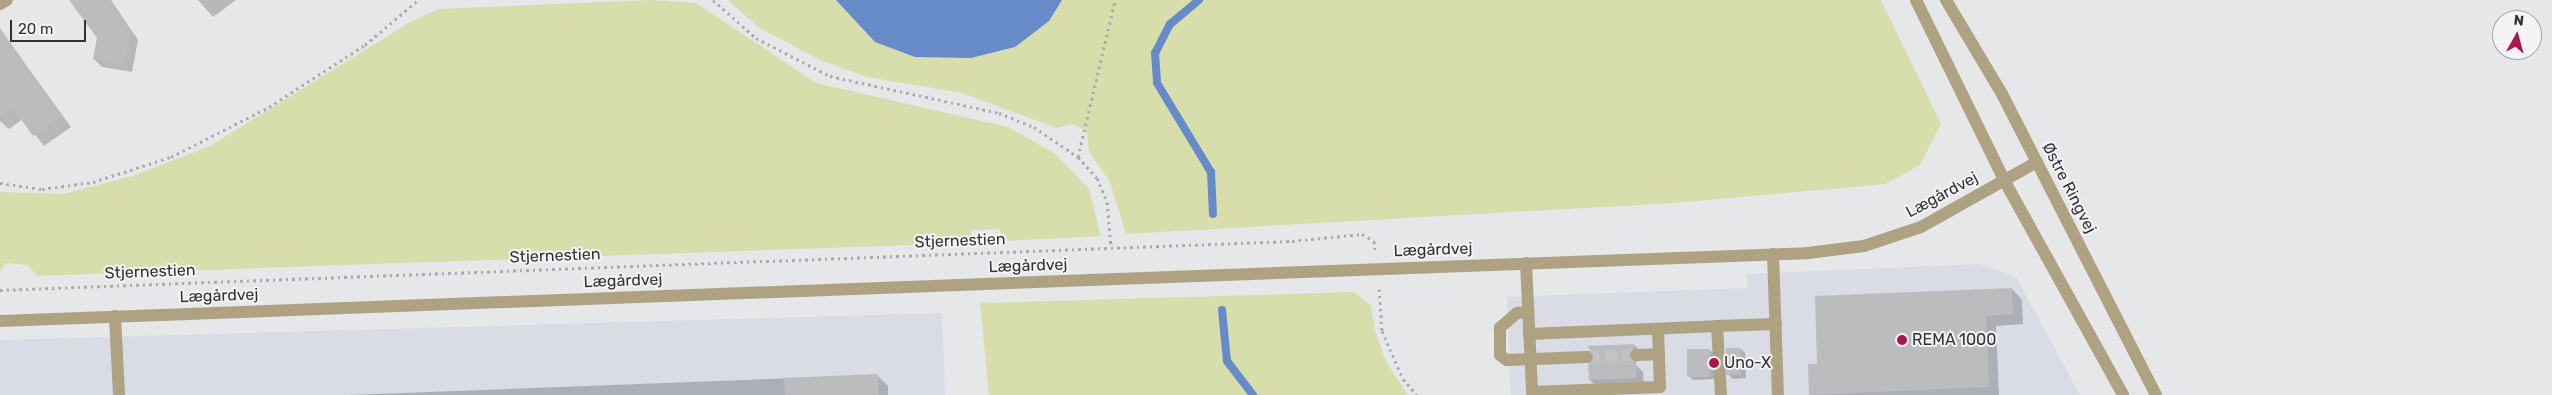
<!DOCTYPE html>
<html>
<head>
<meta charset="utf-8">
<style>
	body { margin:0 }
	#map { position:relative; width:2552px; height:395px; overflow:hidden; background:#e6e7e9; font-family:Rubik,sans-serif }
	div>[style] { position:absolute }
	.built>* { inset:0; background:#d9dbe5 }
	.green>* { inset:0; background:#d8ddac }
	.water>* { inset:0; background:#678ac8 }
	.shadow>* { inset:0; background:#0003 }
	.stream>* { height:8px; margin:-4px; padding:0 4px; transform-origin:4px; border-radius:4px; background:#678ac8 }
	.building>* { inset:0; background:#bbbcbe; transform-origin:0 0 }
	.minor-tunnel>* { height:12px; margin-top:-6px; transform-origin:0; background:repeating-linear-gradient(90deg,#c2c3c5 0 12px,transparent 0 18px) }
	.path>* { height:3px; margin-top:-1.5px; transform-origin:0; background:repeating-linear-gradient(90deg,#aaabad 0 2.5px,transparent 0 6.5px) }
	.minor>* { height:12px; margin:-6px; padding:0 6px; transform-origin:6px; border-radius:6px; background:#aea282 }
	.dots>* { width:14px; height:14px; translate:-50% -50%; box-sizing:border-box; border:2px solid #f4f4f7; border-radius:50% }
	span { translate:-50% -50%; white-space:nowrap; text-align:center; line-height:1.15; -webkit-text-stroke:4px #f4f4f7; paint-order:stroke }
	.street-label { font-size:16px; color:#323233 }
	.poi-label { font-size:16px; color:#323233 }
	.left { translate:0 -50%; text-align:left }
	.north { position:absolute; left:2492px; top:10px; width:50px; height:50px; box-sizing:border-box; background:#f4f4f7; border:1px solid #a6a6a9; border-radius:50%; rotate:7deg; font-size:14px; font-weight:700; line-height:20px; text-align:center; color:#323233 }
	.north::after { content:''; display:block; margin:auto; width:18px; height:22px; background:#ab1749; clip-path:polygon(50% 0,100% 100%,50% 72%,0 100%) }
	.scale { position:absolute; left:10px; top:20px; width:76px; height:22px; box-sizing:border-box; border:2px solid #323233; border-top:0; padding-left:6px; font-size:15px; line-height:18px; white-space:nowrap; color:#323233; -webkit-text-stroke:4px #f4f4f7; paint-order:stroke }
</style>
</head>
<body>
<div id="map">
	<div class="built">
		<div style="clip-path:polygon(1979px 264px,2016px 277px,2080px 395px,1511px 395px,1507px 297px,1747px 288px,1746px 274px)"></div>
		<div style="clip-path:polygon(942px 313px,945px 395px,0 395px,0 340px)"></div>
	</div>
	<div class="green">
		<div style="clip-path:polygon(651px 0,696px 3px,816px 83px,1008px 127px,1054px 153px,1089px 189px,1101px 236px,1003px 241px,999px 229px,972px 230px,968px 243px,37px 276px,28px 265px,5px 263px,0 272px,0 192px,63px 194px,133px 176px,210px 146px,412px 21px,439px 9px)"></div>
		<div style="clip-path:polygon(728px 0,1881px 0,1941px 124px,1920px 165px,1886px 184px,1674px 203px,1126px 234px,1109px 180px,1089px 152px,1087px 132px,1073px 124px,1057px 128px,962px 93px,867px 77px,820px 60px,758px 27px)"></div>
		<div style="clip-path:polygon(1354px 292px,1371px 306px,1375px 330px,1386px 362px,1408px 395px,989px 395px,980px 303px)"></div>
	</div>
	<div class="water">
		<div style="clip-path:polygon(836px 0,1062px 0,1049px 21px,1015px 47px,971px 58px,915px 57px,875px 42px)"></div>
	</div>
	<div class="shadow">
		<div style="clip-path:polygon(71px 0,111px 0,138px 40px,132px 72px,102px 67px,94px 59px,98px 38px)"></div>
		<div style="clip-path:polygon(198px 0,236px 0,213px 17px)"></div>
		<div style="clip-path:polygon(7px 39px,71px 127px,44px 146px,23px 119px,9px 129px,0 121px,0 43px)"></div>
		<div style="clip-path:polygon(2012px 289px,2022px 300px,2023px 324px,1996px 326px,1999px 395px,1811px 395px,1809px 365px,1818px 365px)"></div>
		<div style="clip-path:polygon(1634px 345px,1642px 352px,1635px 364px,1643px 372px,1644px 386px,1598px 388px,1590px 380px)"></div>
		<div style="clip-path:polygon(1741px 349px,1745px 353px,1746px 378px,1733px 379px,1729px 375px)"></div>
		<div style="clip-path:polygon(1710px 350px,1714px 354px,1715px 379px,1693px 380px,1689px 376px)"></div>
		<div style="clip-path:polygon(877px 375px,888px 386px,888px 395px,349px 395px)"></div>
	</div>
	<div class="stream">
		<div style="left:1199px;top:0;width:38px;rotate:140deg"></div>
		<div style="left:1170px;top:24px;width:33px;rotate:117deg"></div>
		<div style="left:1155px;top:53px;width:30px;rotate:86deg"></div>
		<div style="left:1157px;top:83px;width:104px;rotate:58.8deg"></div>
		<div style="left:1211px;top:172px;width:42px;rotate:87.3deg"></div>
		<div style="left:1222px;top:310px;width:51px;rotate:84.4deg"></div>
		<div style="left:1227px;top:361px;width:43px;rotate:52.6deg"></div>
	</div>
	<div class="building">
		<div style="clip-path:polygon(69px 0,110px 0,131px 31px,125px 65px,93px 59px,97px 38px)"></div>
		<div style="clip-path:polygon(0 28px,62px 116px,33px 136px,13px 108px,0 118px)"></div>
		<div style="clip-path:polygon(2012px 288px,2013px 314px,1986px 316px,1989px 387px,1809px 395px,1808px 364px,1817px 364px,1815px 296px)"></div>
		<div style="clip-path:polygon(1635px 344px,1628px 356px,1636px 363px,1637px 378px,1589px 380px,1588px 365px,1595px 356px,1587px 346px)"></div>
		<div style="left:1726px;top:348px;width:15px;height:27px"></div>
		<div style="left:1687px;top:349px;width:23px;height:28px"></div>
		<div style="clip-path:polygon(878px 374px,879px 395px,785px 395px,784px 378px)"></div>
	</div>
	<div class="minor-tunnel">
		<div style="left:1587px;top:357px;width:49px;rotate:-2.3deg"></div>
	</div>
	<div class="path">
		<div style="left:713px;top:0;width:57px;rotate:41.5deg"></div>
		<div style="left:756px;top:38px;width:83px;rotate:27.2deg"></div>
		<div style="left:830px;top:76px;width:173px;rotate:12.3deg"></div>
		<div style="left:999px;top:113px;width:38px;rotate:22deg"></div>
		<div style="left:1034px;top:127px;width:53px;rotate:34.3deg"></div>
		<div style="left:1078px;top:157px;width:28px;rotate:48deg"></div>
		<div style="left:1097px;top:178px;width:26px;rotate:67deg"></div>
		<div style="left:1107px;top:202px;width:45px;rotate:84.9deg"></div>
		<div style="left:1078px;top:157px;width:161px;rotate:-76.7deg"></div>
		<div style="left:0;top:183px;width:42px;rotate:8.1deg"></div>
		<div style="left:42px;top:189px;width:51px;rotate:-7.8deg"></div>
		<div style="left:93px;top:182px;width:82px;rotate:-17.8deg"></div>
		<div style="left:171px;top:157px;width:110px;rotate:-27deg"></div>
		<div style="left:269px;top:107px;width:114px;rotate:-32.9deg"></div>
		<div style="left:365px;top:45px;width:70px;rotate:-40.3deg"></div>
		<div style="left:1379px;top:289px;width:42px;rotate:85.9deg"></div>
		<div style="left:1382px;top:331px;width:52px;rotate:66.4deg"></div>
		<div style="left:1403px;top:379px;width:21px;rotate:49deg"></div>
		<div style="left:0;top:290px;width:1293px;rotate:-2.17deg"></div>
		<div style="left:1292px;top:241px;width:70px;rotate:-5.7deg"></div>
		<div style="left:1362px;top:234px;width:14px;rotate:30deg"></div>
		<div style="left:1374px;top:241px;width:9px;rotate:84deg"></div>
	</div>
	<div class="minor">
		<div style="left:1916px;top:0;width:200px;rotate:63.9deg"></div>
		<div style="left:2004px;top:180px;width:246px;rotate:61deg"></div>
		<div style="left:1946px;top:0;width:109px;rotate:59.2deg"></div>
		<div style="left:2002px;top:94px;width:338px;rotate:62.9deg"></div>
		<div style="left:0;top:4px;width:8px;rotate:-30deg"></div>
		<div style="left:1773px;top:254px;width:141px;rotate:88deg"></div>
		<div style="left:1526px;top:263px;width:129px;rotate:87.3deg"></div>
		<div style="left:1532px;top:392px;width:128px;rotate:-2.2deg"></div>
		<div style="left:1660px;top:387px;width:58px;rotate:-92deg"></div>
		<div style="left:1528px;top:312px;width:11px;rotate:175deg"></div>
		<div style="left:1517px;top:313px;width:23px;rotate:139deg"></div>
		<div style="left:1500px;top:328px;width:27px;rotate:90deg"></div>
		<div style="left:1500px;top:355px;width:9px;rotate:36deg"></div>
		<div style="left:1507px;top:360px;width:80px;rotate:-2.1deg"></div>
		<div style="left:115px;top:316px;width:79px;rotate:87.1deg"></div>
		<div style="left:0;top:321px;width:1809px;rotate:-2.15deg"></div>
		<div style="left:1808px;top:253px;width:56px;rotate:-7.1deg"></div>
		<div style="left:1864px;top:246px;width:60px;rotate:-18.4deg"></div>
		<div style="left:1921px;top:227px;width:133px;rotate:-29.3deg"></div>
		<div style="left:1717px;top:326px;width:59px;rotate:-1.9deg"></div>
		<div style="left:1529px;top:334px;width:188px;rotate:-2.4deg"></div>
		<div style="left:1717px;top:326px;width:69px;rotate:86.7deg"></div>
		<div style="left:1636px;top:355px;width:23px;rotate:-2deg"></div>
	</div>
	<div class="dots">
		<div style="left:1902px;top:340px;background:#ab1749"></div>
		<div style="left:1714px;top:363px;background:#ab1749"></div>
	</div>
	<div class="street-label">
		<span style="left:2069px;top:188px;rotate:63deg">Østre Ringvej</span>
		<span style="left:1942px;top:195px;rotate:-28deg">Lægårdvej</span>
		<span style="left:960px;top:241px;rotate:-2deg">Stjernestien</span>
		<span style="left:1433px;top:250px;rotate:-2deg">Lægårdvej</span>
		<span style="left:555px;top:256px;rotate:-2deg">Stjernestien</span>
		<span style="left:1028px;top:266px;rotate:-2deg">Lægårdvej</span>
		<span style="left:150px;top:272px;rotate:-2deg">Stjernestien</span>
		<span style="left:623px;top:281px;rotate:-2deg">Lægårdvej</span>
		<span style="left:219px;top:296px;rotate:-2deg">Lægårdvej</span>
	</div>
	<div class="poi-label">
		<span class="left" style="left:1912px;top:340px">REMA 1000</span>
		<span class="left" style="left:1724px;top:363px">Uno-X</span>
	</div>
	<div class="north">N</div>
	<div class="scale">20 m</div>
</div>
</body>
</html>
